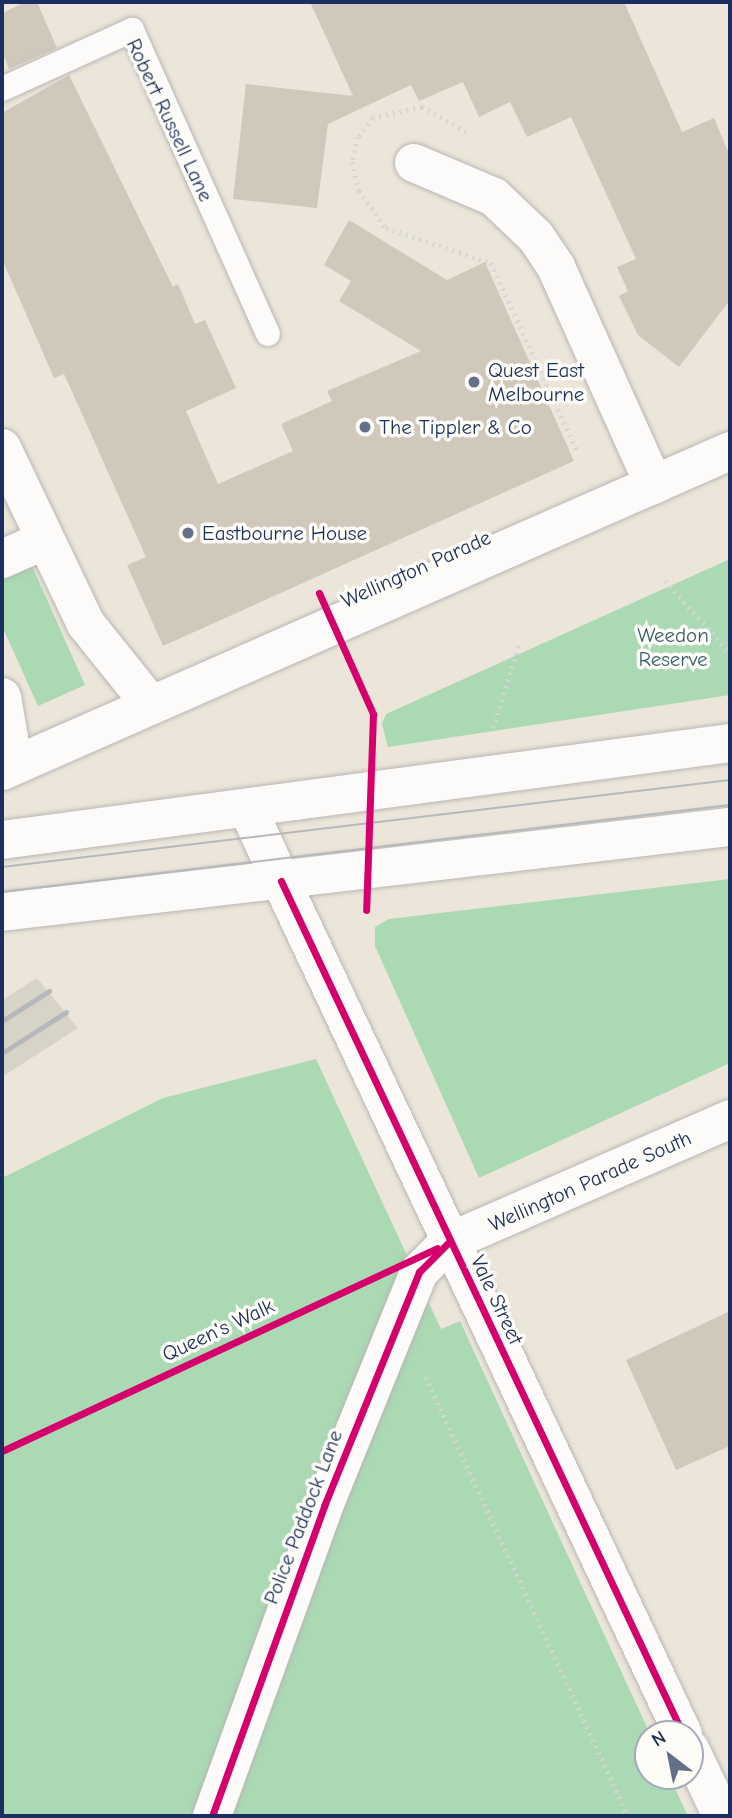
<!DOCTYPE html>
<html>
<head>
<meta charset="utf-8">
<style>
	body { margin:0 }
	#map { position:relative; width:732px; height:1818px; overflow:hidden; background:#ece6da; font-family:"Comic Neue",sans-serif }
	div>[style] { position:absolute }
	.industrial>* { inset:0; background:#d7d4c7 }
	.green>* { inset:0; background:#aad9b4 }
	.building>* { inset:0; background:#d0c8bb }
	.path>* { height:4.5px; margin-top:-2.25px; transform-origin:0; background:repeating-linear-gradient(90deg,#d5d5d5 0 2px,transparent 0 7px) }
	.roads { filter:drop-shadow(0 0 2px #b8b6b3) drop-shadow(0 0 2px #b8b6b3) }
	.lane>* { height:24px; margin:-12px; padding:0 12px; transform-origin:12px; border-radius:12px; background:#fcfbf9 }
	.street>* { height:38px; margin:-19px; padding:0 19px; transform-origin:19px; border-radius:19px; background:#fcfbf9 }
	.primary>* { height:38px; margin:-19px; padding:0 19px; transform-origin:19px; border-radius:19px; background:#fcfbf9 }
	.tram>* { height:2px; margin:-1px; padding:0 1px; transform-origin:1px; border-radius:1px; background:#b6b8bb }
	.rail>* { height:5px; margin:-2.5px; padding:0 2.5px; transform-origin:2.5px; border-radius:2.5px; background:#b6b8bb }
	.cycleway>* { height:7px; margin:-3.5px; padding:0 3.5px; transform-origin:3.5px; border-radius:3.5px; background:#d6006c }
	.dots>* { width:19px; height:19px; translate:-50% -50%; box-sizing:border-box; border:4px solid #fdfcf7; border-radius:50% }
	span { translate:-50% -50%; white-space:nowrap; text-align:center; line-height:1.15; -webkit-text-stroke:7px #fdfcf7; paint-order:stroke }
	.street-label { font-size:21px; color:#1b2f5e }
	.poi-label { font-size:21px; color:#1b2f5e }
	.left { translate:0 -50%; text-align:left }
	.park-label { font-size:21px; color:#365f6e }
	.frame { position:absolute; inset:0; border:4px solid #1b2f5e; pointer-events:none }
	.north { position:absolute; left:634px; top:1720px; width:70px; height:70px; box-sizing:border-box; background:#fdfcf7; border:2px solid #a3aaba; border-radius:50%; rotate:328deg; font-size:19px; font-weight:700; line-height:28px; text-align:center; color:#1b2f5e }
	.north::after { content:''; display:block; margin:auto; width:24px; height:32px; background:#646f89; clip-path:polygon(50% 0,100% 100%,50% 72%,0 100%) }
</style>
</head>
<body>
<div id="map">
	<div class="industrial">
		<div style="clip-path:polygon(37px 978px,78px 1028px,2px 1077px,2px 1000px)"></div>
	</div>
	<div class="green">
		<div style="clip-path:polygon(730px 559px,730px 695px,388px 747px,382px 724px,386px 714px)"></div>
		<div style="clip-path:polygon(32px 566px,85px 685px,38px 706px,2px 626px,2px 579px)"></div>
		<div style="clip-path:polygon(730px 879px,730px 1063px,479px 1178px,375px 946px,375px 927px,389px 919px)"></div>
		<div style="clip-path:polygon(316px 1059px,441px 1329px,460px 1321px,650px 1734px,648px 1776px,669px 1776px,688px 1816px,2px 1816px,2px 1178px,163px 1098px)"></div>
	</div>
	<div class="building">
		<div style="clip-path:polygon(26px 2px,37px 2px,57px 48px,9px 69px,2px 52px,2px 13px)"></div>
		<div style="clip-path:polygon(310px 2px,624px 2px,682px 132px,714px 118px,730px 156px,730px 300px,679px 367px,638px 335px,619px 296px,628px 291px,617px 267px,636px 259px,571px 117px,527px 137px,510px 102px,479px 117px,463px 82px,419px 101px,411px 85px,328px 124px,317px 208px,233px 199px,246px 84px,353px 96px)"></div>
		<div style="clip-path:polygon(69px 75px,173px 287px,178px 284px,195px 324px,205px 320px,236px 388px,186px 411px,218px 484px,293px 451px,281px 424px,332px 401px,327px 391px,421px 351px,339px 301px,351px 281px,324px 265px,349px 220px,447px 280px,485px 262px,574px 461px,163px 646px,127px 565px,146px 557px,64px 374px,54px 378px,2px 259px,2px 113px)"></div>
		<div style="clip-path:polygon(730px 1311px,730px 1446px,676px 1470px,626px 1360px)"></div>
	</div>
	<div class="path">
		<div style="left:466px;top:132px;width:51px;rotate:-150.4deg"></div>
		<div style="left:422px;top:107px;width:50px;rotate:167.3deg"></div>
		<div style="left:373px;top:118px;width:24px;rotate:128deg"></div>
		<div style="left:358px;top:137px;width:26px;rotate:103deg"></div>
		<div style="left:352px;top:162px;width:30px;rotate:76deg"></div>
		<div style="left:359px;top:191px;width:46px;rotate:53.9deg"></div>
		<div style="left:386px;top:228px;width:111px;rotate:18.4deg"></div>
		<div style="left:491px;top:263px;width:207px;rotate:65.4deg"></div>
		<div style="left:665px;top:581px;width:97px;rotate:47.9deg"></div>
		<div style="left:493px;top:728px;width:90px;rotate:-72.6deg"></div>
		<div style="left:426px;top:1377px;width:483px;rotate:65.3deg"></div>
	</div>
	<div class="roads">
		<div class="lane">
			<div style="left:2px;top:89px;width:143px;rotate:-24.4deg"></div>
			<div style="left:132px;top:30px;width:333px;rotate:65.9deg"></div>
		</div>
		<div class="street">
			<div style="left:414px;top:163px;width:87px;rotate:23deg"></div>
			<div style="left:494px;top:197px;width:58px;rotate:43.6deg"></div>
			<div style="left:536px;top:237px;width:36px;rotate:56deg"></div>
			<div style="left:556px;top:267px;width:239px;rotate:65.8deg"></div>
			<div style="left:2px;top:448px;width:195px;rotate:64.5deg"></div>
			<div style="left:86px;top:624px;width:102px;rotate:51.3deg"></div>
			<div style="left:2px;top:559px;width:47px;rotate:-23.8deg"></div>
			<div style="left:2px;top:697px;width:42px;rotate:80.3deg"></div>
			<div style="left:9px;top:738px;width:30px;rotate:104deg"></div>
			<div style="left:281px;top:881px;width:943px;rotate:64.77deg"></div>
			<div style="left:690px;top:1749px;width:74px;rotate:64.5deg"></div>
			<div style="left:212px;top:1816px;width:330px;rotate:-70.1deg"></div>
			<div style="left:324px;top:1506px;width:253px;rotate:-67.9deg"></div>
			<div style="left:419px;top:1272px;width:42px;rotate:-45deg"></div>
			<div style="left:449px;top:1242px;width:307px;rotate:-23.6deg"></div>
		</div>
		<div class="primary">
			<div style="left:2px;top:771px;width:795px;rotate:-23.73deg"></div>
			<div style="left:248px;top:809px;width:79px;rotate:65.4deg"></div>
			<div style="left:2px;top:840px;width:734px;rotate:-7.59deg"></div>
			<div style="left:2px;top:912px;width:733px;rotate:-6.66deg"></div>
		</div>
	</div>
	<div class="tram">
		<div style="left:2px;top:867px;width:733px;rotate:-6.81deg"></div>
		<div style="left:2px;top:892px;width:733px;rotate:-6.81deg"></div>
	</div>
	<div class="rail">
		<div style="left:2px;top:1021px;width:56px;rotate:-32.6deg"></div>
		<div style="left:2px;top:1053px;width:76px;rotate:-32.6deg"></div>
	</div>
	<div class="cycleway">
		<div style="left:319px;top:593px;width:133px;rotate:65.9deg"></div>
		<div style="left:373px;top:714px;width:196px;rotate:92deg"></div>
		<div style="left:281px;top:881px;width:943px;rotate:64.77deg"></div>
		<div style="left:2px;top:1451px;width:480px;rotate:-25deg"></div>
		<div style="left:212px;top:1816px;width:330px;rotate:-70.1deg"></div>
		<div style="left:324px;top:1506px;width:253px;rotate:-67.9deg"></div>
		<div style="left:419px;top:1272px;width:42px;rotate:-45deg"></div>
	</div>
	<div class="dots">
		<div style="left:474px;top:382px;background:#646f89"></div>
		<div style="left:365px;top:427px;background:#646f89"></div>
		<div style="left:188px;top:533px;background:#646f89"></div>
	</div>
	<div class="street-label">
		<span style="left:170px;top:120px;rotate:65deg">Robert Russell Lane</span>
		<span style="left:416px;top:569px;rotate:-24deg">Wellington Parade</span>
		<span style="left:590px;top:1181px;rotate:-24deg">Wellington Parade South</span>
		<span style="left:497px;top:1300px;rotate:65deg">Vale Street</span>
		<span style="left:218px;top:1330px;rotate:-25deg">Queen's Walk</span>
		<span style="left:303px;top:1517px;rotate:-69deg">Police Paddock Lane</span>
	</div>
	<div class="poi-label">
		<span class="left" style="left:488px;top:382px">Quest East<br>Melbourne</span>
		<span class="left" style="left:379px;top:427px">The Tippler &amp; Co</span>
		<span class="left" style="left:202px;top:533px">Eastbourne House</span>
	</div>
	<div class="park-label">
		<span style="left:673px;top:647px">Weedon<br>Reserve</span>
	</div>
	<div class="frame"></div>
	<div class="north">N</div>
</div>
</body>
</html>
